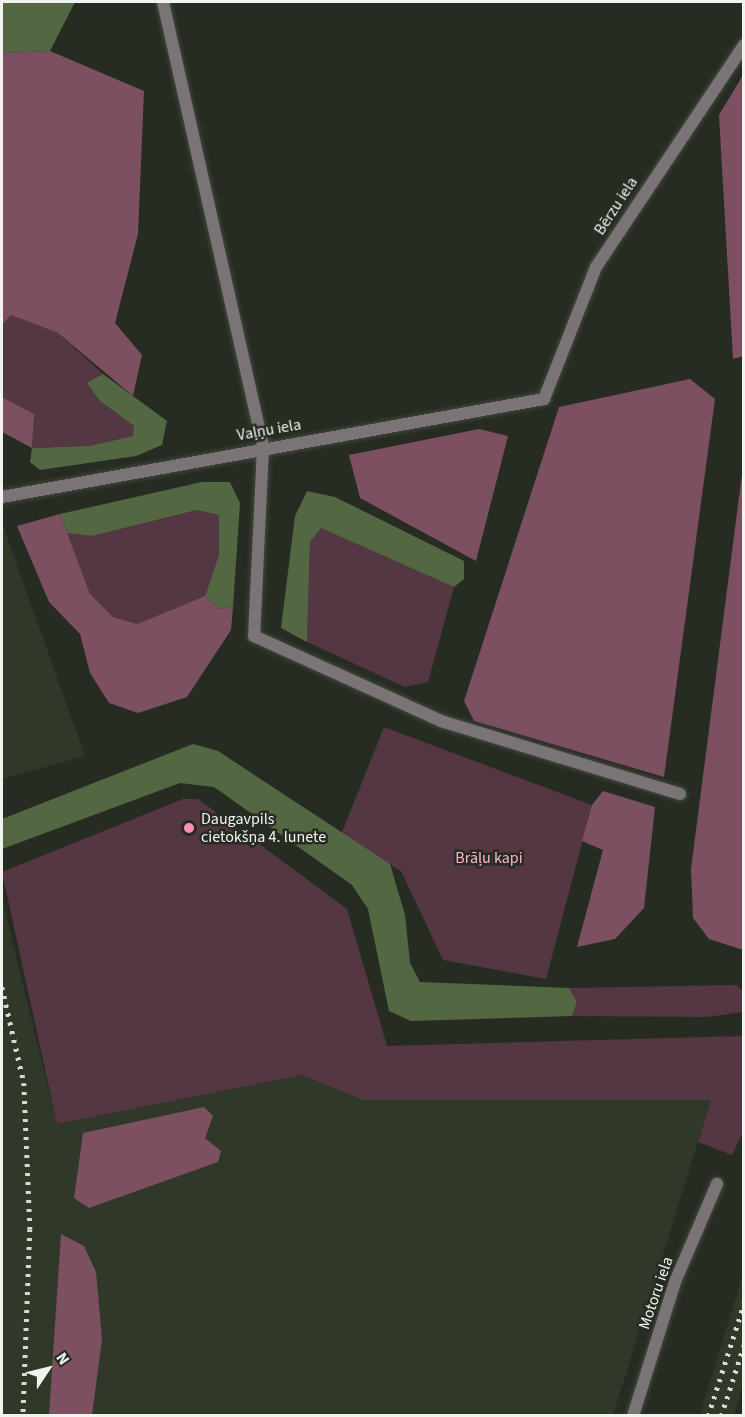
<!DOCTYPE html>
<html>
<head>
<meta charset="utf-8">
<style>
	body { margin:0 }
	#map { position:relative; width:745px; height:1417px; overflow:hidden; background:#272c23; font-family:"Source Sans 3",sans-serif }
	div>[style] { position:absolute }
	.built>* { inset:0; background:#30382a }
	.green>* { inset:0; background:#543742 }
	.forest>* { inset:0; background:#7c5060 }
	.water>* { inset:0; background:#536842 }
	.roads { filter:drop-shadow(0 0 2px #43483f) drop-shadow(0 0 2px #43483f) }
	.minor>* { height:12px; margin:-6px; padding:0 6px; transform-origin:6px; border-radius:6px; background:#7a7476 }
	.rail>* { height:4.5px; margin-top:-2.25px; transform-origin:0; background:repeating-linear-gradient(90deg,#d6dad3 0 3px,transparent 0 9px) }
	.dots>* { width:16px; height:16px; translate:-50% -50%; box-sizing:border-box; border:3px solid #272c23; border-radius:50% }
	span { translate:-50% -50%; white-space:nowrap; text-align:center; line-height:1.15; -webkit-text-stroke:5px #272c23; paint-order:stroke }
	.street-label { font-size:16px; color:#f1f4ee }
	.poi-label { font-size:16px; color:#f1f4ee }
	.left { translate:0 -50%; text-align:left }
	.park-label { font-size:16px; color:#ffb4d0 }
	.frame { position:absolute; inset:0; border:3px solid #f1f4ee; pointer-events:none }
	.north { position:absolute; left:18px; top:1339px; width:60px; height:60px; -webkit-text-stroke:4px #272c23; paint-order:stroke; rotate:55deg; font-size:16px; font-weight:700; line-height:24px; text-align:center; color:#f1f4ee }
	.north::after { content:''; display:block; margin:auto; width:21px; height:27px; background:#f1f4ee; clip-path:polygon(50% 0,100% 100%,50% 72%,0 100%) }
</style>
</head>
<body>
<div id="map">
	<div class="built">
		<div style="clip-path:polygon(3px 526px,85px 756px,2px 779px,2px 527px)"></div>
		<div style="clip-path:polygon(2px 899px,57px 1124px,302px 1075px,363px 1100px,711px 1100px,613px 1415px,2px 1415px)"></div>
		<div style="clip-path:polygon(743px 1274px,743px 1381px,738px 1403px,734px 1415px,700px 1415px)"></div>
	</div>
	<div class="green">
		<div style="clip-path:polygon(11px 315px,58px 333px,103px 374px,88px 383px,100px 401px,134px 426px,133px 436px,89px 446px,32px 448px,33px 414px,2px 397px,2px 325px)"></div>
		<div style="clip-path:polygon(197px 510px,219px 515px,219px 555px,205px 596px,137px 624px,113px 617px,90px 594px,67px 533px,92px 536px)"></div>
		<div style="clip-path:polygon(321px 528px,454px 587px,428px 682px,405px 687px,307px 642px,310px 542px)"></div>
		<div style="clip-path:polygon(384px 727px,592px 805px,546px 979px,443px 960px,401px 871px,341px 835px)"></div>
		<div style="clip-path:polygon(183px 799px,198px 799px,347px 909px,387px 1046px,743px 1036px,743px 1132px,732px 1155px,698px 1142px,711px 1100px,363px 1100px,302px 1075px,57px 1124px,2px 872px)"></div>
		<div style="clip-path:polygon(736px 985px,743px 991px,743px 1012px,707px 1017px,572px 1016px,577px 1002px,569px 988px)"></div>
	</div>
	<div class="forest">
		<div style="clip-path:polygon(50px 51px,144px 91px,138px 234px,115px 323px,142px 355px,133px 396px,58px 333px,11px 315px,2px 325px,2px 53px)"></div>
		<div style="clip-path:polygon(743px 75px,744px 356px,733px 359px,719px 115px)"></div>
		<div style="clip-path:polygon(690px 379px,715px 399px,664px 777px,474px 721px,464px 701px,559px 407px)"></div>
		<div style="clip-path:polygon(2px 397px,34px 414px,32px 448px,2px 432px)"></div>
		<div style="clip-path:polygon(743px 402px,744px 950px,743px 950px,709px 939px,693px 918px,691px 869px,742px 474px)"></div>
		<div style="clip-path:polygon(479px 429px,508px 436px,476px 561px,360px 498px,349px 455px)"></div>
		<div style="clip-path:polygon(60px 514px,90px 594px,113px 617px,137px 624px,205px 596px,219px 609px,233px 607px,231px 630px,187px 697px,138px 713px,109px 703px,90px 673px,80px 634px,49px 602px,17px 526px)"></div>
		<div style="clip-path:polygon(603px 791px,655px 807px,644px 908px,615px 939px,577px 947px,603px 850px,582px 841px,592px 805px)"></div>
		<div style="clip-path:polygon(204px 1107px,213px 1116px,205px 1138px,221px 1151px,218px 1162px,89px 1208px,74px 1198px,83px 1133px)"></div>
		<div style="clip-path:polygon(61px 1234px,84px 1246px,96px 1272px,102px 1339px,92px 1415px,49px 1415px)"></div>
	</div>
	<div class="water">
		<div style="clip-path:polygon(2px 2px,75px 2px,50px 51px,2px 53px)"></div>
		<div style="clip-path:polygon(103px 374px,167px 421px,162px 445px,136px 456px,40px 470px,30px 462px,32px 448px,89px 446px,133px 436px,134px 426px,100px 401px,87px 383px)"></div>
		<div style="clip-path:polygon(202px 482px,230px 482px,240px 503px,233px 607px,219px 609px,205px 596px,219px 555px,219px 515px,197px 510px,92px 536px,67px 533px,60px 514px)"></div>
		<div style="clip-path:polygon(307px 491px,335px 497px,464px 561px,464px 579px,454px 587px,321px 528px,310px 542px,307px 642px,281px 628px,295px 516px)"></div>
		<div style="clip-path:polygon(193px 744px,218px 751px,390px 864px,405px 915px,410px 963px,420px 982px,569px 988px,577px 1002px,572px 1016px,411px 1021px,389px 1011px,368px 909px,352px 885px,214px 787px,180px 783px,2px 849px,2px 819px)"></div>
	</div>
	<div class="roads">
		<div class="minor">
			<div style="left:163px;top:2px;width:456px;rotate:77.3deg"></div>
			<div style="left:263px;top:447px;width:189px;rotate:92.7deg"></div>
			<div style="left:254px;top:636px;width:205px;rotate:24.4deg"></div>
			<div style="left:441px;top:721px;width:250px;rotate:17deg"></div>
			<div style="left:2px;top:497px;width:551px;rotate:-10.25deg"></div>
			<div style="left:544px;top:399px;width:142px;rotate:-68.5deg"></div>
			<div style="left:596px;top:267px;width:267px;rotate:-56.3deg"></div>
			<div style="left:633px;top:1416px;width:140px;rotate:-72.6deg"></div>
			<div style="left:675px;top:1282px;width:107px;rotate:-66.8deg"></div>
		</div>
	</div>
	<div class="rail">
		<div style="left:2px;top:987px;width:98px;rotate:77.1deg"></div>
		<div style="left:24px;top:1083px;width:146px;rotate:87.6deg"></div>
		<div style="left:30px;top:1229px;width:187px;rotate:92.1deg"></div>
		<div style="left:708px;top:1416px;width:119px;rotate:-72.3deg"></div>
		<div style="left:721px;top:1416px;width:75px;rotate:-72.1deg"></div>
	</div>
	<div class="dots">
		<div style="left:189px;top:828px;background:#fe8ebc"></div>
	</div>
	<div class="street-label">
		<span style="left:616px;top:206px;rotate:-57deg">Bērzu iela</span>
		<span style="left:269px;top:430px;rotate:-10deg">Vaļņu iela</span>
		<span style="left:656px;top:1293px;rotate:-71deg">Motoru iela</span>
	</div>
	<div class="poi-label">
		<span class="left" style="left:201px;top:828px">Daugavpils<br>cietokšņa 4. lunete</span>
	</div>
	<div class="park-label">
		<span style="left:489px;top:858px">Brāļu kapi</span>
	</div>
	<div class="frame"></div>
	<div class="north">N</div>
</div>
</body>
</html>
